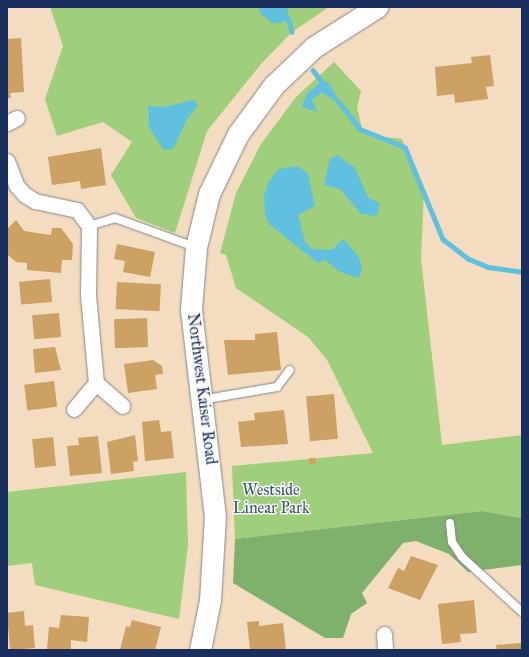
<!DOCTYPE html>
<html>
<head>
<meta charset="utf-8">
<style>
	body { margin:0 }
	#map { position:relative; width:529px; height:657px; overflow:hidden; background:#f3dcbf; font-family:"IM FELL Great Primer",serif }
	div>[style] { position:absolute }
	.green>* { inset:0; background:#9fce7c }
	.forest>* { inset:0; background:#7fb16c }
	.water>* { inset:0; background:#61bfdf }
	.stream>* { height:4.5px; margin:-2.25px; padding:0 2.25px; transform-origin:2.25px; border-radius:2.25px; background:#61bfdf }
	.building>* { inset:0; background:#cda064; transform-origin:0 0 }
	.roads { filter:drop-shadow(0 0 1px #87868e) drop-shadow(0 0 1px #87868e) }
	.lane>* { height:8px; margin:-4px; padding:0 4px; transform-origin:4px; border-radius:4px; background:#fff }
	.street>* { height:15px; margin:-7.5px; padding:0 7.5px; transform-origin:7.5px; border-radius:7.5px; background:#fff }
	.secondary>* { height:21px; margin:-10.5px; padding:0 10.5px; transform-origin:10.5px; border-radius:10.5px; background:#fff }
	span { translate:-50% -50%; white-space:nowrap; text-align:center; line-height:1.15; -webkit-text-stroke:3px #f6f6f2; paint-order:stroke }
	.street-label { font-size:16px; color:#1b2f5e }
	.park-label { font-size:16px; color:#3c5766 }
	.frame { position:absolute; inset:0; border:8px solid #1b2f5e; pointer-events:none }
</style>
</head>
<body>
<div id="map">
	<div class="green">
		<div style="clip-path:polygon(50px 7px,329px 7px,292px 32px,261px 64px,207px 131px,175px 233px,136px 218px,111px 175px,132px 142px,103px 122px,57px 136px,45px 99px,63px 46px)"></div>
		<div style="clip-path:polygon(334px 62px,361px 91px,357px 107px,362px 129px,369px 135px,402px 139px,424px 191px,421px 259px,442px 445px,522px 435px,522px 518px,482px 511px,235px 539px,232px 466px,373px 453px,327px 360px,308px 337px,236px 288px,226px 255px,220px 253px,236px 193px,261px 144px,296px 97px)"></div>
		<div style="clip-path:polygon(186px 472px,188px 545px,179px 619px,35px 585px,32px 563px,7px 566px,7px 492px)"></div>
	</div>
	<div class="forest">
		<div style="clip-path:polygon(482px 511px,522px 518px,522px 565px,468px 572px,449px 554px,416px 541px,403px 543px,362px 593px,367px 603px,351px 614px,343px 638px,325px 638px,233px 583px,235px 539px)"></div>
	</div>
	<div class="water">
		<div style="clip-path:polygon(259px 7px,287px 7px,289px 20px,274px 24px,260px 13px)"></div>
		<div style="clip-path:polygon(321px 82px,328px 82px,342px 106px,322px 92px,312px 100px,317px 112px,302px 107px,307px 94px)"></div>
		<div style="clip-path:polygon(193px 100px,198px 105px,187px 119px,177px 141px,172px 150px,163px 149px,149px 127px,148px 106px,164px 107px)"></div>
		<div style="clip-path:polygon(337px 155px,355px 168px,368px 197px,380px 204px,376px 216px,361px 214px,340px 189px,324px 185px,330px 159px)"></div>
		<div style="clip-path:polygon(298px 166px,308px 174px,315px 206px,298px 215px,305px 242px,312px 249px,332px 250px,343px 239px,358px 256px,362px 268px,359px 278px,340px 272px,325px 260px,318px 263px,270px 225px,265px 215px,264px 196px,269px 181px,279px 169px)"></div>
	</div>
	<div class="stream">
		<div style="left:278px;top:7px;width:17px;rotate:50deg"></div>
		<div style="left:289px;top:20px;width:12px;rotate:76deg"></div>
		<div style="left:313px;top:70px;width:20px;rotate:53deg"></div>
		<div style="left:339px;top:102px;width:34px;rotate:52deg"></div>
		<div style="left:360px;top:129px;width:48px;rotate:21.8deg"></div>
		<div style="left:405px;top:147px;width:100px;rotate:67.6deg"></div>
		<div style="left:443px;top:239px;width:31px;rotate:38deg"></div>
		<div style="left:467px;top:258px;width:23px;rotate:23deg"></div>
		<div style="left:488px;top:267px;width:34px;rotate:8deg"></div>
	</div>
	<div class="building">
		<div style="clip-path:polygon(21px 38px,24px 92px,10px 93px,11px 98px,7px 98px,7px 39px)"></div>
		<div style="clip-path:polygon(490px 55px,494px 86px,486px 87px,488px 99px,455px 103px,454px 94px,437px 96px,435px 67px,472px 63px,471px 57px)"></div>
		<div style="clip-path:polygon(101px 148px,106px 185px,81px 189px,80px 181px,52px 185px,48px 157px)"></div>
		<div style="clip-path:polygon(16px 220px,24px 231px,51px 235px,52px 228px,61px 228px,73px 244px,72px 260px,62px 260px,61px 273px,27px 270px,27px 263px,16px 262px,7px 254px,7px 229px)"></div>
		<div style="clip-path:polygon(117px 244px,155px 252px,150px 277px,123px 272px,125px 261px,114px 259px)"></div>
		<div style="left:50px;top:279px;width:23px;height:31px;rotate:85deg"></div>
		<div style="left:117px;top:282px;width:44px;height:27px;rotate:3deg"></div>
		<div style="left:59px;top:313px;width:24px;height:27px;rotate:85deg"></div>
		<div style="left:147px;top:318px;width:29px;height:33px;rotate:88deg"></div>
		<div style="clip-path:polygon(277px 332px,281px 370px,228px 375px,224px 340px,255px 340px,255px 334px)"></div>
		<div style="clip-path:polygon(55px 347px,61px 370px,35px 373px,33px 349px)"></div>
		<div style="clip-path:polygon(153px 360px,162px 366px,163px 374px,155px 375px,157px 389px,128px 393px,124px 364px)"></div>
		<div style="left:54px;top:381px;width:26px;height:30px;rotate:83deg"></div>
		<div style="left:334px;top:394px;width:45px;height:28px;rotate:85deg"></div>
		<div style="clip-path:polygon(284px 410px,288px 444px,241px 447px,238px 422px,255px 420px,254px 413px)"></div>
		<div style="clip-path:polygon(159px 420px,161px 432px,171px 431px,174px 458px,145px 461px,142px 422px)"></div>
		<div style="clip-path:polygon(135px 435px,138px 461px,133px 462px,134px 471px,111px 474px,107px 442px)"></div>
		<div style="clip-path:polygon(98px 436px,102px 473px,70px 476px,67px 446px,79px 445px,78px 438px)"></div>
		<div style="left:53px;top:437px;width:29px;height:21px;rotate:84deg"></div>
		<div style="clip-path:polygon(309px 458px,315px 458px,316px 464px,309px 464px)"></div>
		<div style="clip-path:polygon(411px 556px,438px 565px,420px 600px,388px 588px,398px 568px,404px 571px)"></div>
		<div style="clip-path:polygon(474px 600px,477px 633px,460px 634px,461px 642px,442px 644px,438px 604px)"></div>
		<div style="clip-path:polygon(24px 611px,25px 626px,33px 625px,35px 648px,10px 650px,7px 613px)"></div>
		<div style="clip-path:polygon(61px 615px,89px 617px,87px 642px,71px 640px,71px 650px,47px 649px,49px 627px,59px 628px)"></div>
		<div style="clip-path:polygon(132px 620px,161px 627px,155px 650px,120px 650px,126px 626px,130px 627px)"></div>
		<div style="clip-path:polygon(259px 621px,259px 626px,283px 623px,286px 650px,250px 650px,247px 622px)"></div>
		<div style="clip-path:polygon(522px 643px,522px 650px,497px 650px,496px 645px)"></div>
	</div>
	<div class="roads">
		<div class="lane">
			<div style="left:89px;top:226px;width:27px;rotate:-17deg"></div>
			<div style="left:115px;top:218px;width:85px;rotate:19.9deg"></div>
			<div style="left:201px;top:400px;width:77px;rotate:-9.7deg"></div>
			<div style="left:277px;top:387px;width:21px;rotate:-53deg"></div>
			<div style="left:450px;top:523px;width:19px;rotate:84deg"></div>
			<div style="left:452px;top:542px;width:18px;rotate:56deg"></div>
			<div style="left:462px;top:557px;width:81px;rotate:42.5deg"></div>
		</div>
		<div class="street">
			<div style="left:7px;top:123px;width:11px;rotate:-27deg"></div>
			<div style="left:7px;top:161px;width:26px;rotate:69deg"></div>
			<div style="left:16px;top:185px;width:13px;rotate:48deg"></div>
			<div style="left:25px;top:195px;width:12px;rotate:31deg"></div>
			<div style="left:35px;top:201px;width:43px;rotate:12.1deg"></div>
			<div style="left:77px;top:210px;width:20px;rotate:53deg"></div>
			<div style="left:89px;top:226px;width:69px;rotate:90.8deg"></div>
			<div style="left:88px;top:295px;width:88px;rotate:84.8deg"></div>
			<div style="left:74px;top:409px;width:34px;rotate:-50deg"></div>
			<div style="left:96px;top:383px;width:35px;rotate:41deg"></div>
			<div style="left:384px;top:634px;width:16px;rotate:86deg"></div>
		</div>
		<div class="secondary">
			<div style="left:200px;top:650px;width:51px;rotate:-78.7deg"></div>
			<div style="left:210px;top:600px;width:83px;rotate:-86.6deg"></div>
			<div style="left:215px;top:517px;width:209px;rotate:-96.6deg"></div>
			<div style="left:191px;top:309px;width:62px;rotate:-85.4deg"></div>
			<div style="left:196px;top:247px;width:55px;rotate:-76.2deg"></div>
			<div style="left:209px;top:194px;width:67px;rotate:-64.2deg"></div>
			<div style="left:238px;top:134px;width:61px;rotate:-53.7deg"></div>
			<div style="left:274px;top:85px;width:55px;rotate:-43.5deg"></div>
			<div style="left:314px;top:47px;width:75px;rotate:-32.4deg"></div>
		</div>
	</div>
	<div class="street-label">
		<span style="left:202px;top:389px;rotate:83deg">Northwest Kaiser Road</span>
	</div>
	<div class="park-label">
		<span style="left:271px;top:499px">Westside<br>Linear Park</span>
	</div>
	<div class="frame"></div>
</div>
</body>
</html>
